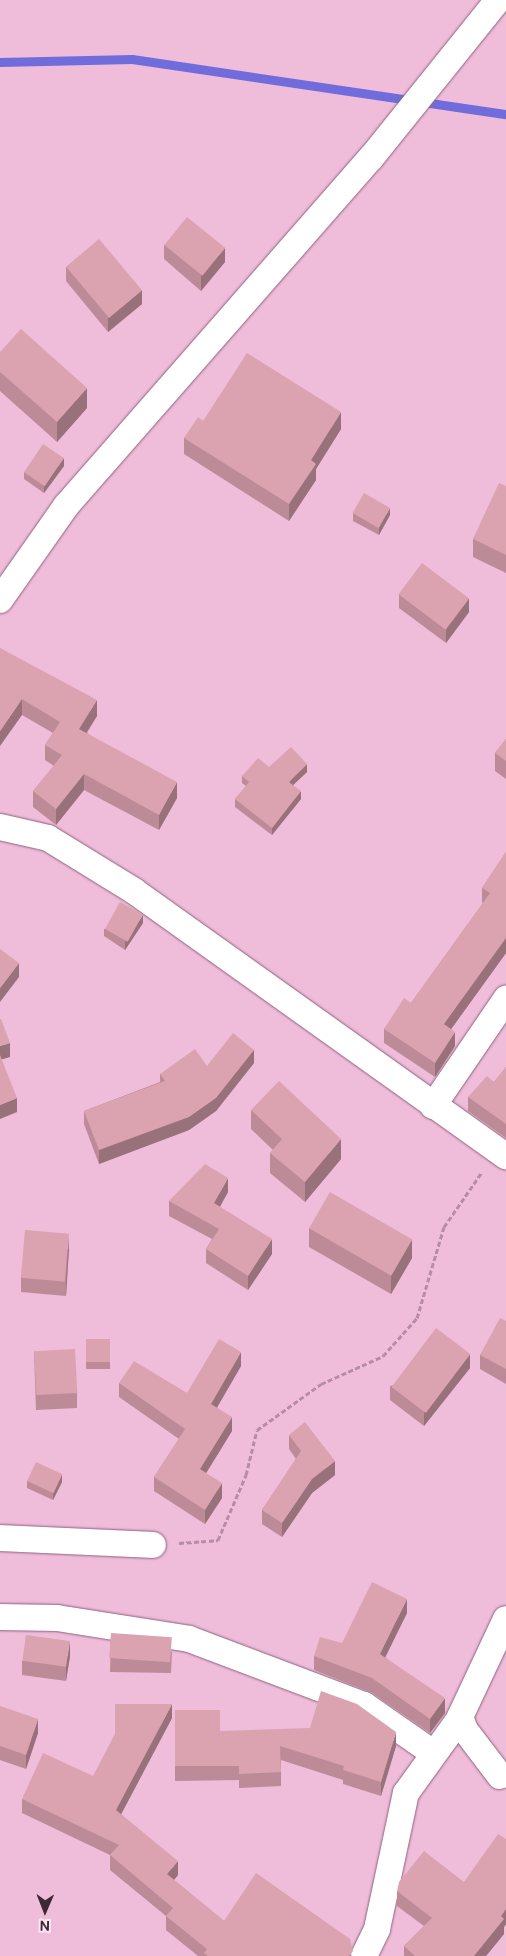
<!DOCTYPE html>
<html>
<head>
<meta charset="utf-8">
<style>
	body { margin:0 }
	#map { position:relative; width:506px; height:1956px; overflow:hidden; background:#efbcda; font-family:"DM Sans",sans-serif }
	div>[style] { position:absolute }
	.stream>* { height:9px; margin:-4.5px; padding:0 4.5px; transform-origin:4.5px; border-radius:4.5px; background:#716cdb }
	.path>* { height:3px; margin-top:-1.5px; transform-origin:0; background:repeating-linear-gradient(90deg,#b68da5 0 5px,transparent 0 7.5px) }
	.roads { filter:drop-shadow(0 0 1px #8f617d) drop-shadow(0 0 1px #8f617d) }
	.street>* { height:26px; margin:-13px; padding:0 13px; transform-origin:13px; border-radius:13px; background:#fff }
	.wall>* { inset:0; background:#bc8b97; transform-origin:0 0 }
	.shaded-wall>* { inset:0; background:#99717b }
	.building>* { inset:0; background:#dba2b0; transform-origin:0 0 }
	span { translate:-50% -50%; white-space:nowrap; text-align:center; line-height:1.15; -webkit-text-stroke:5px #fce7f3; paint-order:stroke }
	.north { position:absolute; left:20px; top:1886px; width:50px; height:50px; -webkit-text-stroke:4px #fce7f3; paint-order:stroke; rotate:181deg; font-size:14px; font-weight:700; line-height:20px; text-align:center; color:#3d2935 }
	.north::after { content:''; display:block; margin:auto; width:18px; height:22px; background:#3d2935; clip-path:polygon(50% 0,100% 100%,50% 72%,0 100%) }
</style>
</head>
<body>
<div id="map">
	<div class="stream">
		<div style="left:0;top:62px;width:132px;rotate:-1.3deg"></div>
		<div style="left:132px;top:59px;width:378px;rotate:8.4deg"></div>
	</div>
	<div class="path">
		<div style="left:179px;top:1543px;width:39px;rotate:-4deg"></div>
		<div style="left:218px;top:1540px;width:71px;rotate:-66.7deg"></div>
		<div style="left:246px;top:1475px;width:46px;rotate:-76.3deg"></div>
		<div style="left:257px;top:1430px;width:79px;rotate:-35.7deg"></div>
		<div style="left:321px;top:1384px;width:68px;rotate:-24.3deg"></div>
		<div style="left:383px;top:1356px;width:51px;rotate:-48.2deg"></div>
		<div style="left:417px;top:1318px;width:95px;rotate:-73.5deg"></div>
		<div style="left:444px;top:1227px;width:67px;rotate:-55.4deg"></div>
	</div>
	<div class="roads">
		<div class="street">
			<div style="left:0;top:600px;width:115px;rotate:-54.9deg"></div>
			<div style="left:66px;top:506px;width:463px;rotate:-48.8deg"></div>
			<div style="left:371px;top:158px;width:203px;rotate:-51.2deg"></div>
			<div style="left:0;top:827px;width:49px;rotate:12.9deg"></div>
			<div style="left:48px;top:838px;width:101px;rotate:31.6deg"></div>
			<div style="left:134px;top:891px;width:457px;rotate:35.5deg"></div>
			<div style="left:433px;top:1106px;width:130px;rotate:-55.7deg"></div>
			<div style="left:0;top:1538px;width:153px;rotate:2.6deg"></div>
			<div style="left:0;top:1617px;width:57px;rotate:1deg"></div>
			<div style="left:57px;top:1618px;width:134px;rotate:9deg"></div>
			<div style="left:189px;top:1639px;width:187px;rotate:20.7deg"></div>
			<div style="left:364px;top:1705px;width:84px;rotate:34.8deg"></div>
			<div style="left:500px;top:1776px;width:58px;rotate:-127.3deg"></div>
			<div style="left:465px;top:1730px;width:14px;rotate:-111deg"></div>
			<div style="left:460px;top:1717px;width:108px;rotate:-64.9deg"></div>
			<div style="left:364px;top:1956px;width:30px;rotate:-64deg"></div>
			<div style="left:377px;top:1929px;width:139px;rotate:-78deg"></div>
			<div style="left:406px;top:1793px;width:92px;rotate:-54.2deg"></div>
		</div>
	</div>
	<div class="wall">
		<div style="clip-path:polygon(164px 245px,225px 262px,201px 291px,164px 259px)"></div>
		<div style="clip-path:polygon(66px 267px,142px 304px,108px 332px,66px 281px)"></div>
		<div style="clip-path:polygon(0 352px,87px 408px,57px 442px,0 391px)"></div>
		<div style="clip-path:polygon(203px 421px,341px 429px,316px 469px,316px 480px,289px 521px,184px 454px,184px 438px)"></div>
		<div style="clip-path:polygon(64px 466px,44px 493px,24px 479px,24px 472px)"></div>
		<div style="clip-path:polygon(506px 486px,506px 573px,473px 557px,473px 539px)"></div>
		<div style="clip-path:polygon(353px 513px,390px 515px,379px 535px,353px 521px)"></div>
		<div style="clip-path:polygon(399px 594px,469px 612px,446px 643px,399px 608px)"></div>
		<div style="clip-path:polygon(0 648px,97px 716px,87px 733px,177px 798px,159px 830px,84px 790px,56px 825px,33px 807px,33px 791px,54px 766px,45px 760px,45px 745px,53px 733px,22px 715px)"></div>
		<div style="clip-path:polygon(506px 739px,506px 779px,495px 771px,495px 753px)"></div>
		<div style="clip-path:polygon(269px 767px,307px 772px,293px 785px,301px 799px,272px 835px,235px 807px,235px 799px,246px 786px,242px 783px,242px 776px)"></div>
		<div style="clip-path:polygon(506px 852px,506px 953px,451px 1029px,455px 1046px,435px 1077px,384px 1043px,384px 1029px,411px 1003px,483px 903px,482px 902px,482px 888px)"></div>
		<div style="clip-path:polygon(143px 923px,125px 950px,104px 936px,104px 929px)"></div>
		<div style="clip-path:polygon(254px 1063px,216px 1111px,189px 1130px,99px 1164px,84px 1124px,84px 1111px,160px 1082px,160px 1074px,207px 1066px)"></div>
		<div style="clip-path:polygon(506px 1067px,506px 1138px,468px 1111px,468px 1097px,494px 1082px)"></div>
		<div style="clip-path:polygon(251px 1110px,341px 1159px,305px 1202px,270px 1173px,270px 1153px,273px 1150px,251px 1129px)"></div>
		<div style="clip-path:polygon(228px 1192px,220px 1207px,272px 1254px,248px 1290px,206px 1263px,206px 1249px,212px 1239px,169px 1216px,169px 1201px)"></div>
		<div style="clip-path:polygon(309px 1228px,412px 1258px,391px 1294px,309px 1247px)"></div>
		<div style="clip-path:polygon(69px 1248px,66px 1296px,21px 1292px,21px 1278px)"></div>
		<div style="clip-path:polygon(506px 1321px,506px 1384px,480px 1369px,480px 1355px)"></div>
		<div style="left:86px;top:1339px;width:24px;height:30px"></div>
		<div style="clip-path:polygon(34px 1351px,77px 1393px,77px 1408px,36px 1410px)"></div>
		<div style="clip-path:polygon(241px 1366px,217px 1407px,232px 1431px,206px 1473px,222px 1498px,205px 1524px,154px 1491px,154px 1477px,179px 1439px,119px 1397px,119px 1383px,187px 1393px)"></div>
		<div style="clip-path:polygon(470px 1368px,424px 1426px,390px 1400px,390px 1386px)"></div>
		<div style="clip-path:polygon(289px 1435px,335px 1475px,312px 1493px,282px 1537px,262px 1524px,262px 1510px,296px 1459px,289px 1449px)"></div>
		<div style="clip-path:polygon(27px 1481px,62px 1482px,53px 1500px,27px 1488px)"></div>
		<div style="clip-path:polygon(407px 1613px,385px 1657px,445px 1713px,430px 1733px,372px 1693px,314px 1670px,314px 1656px)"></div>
		<div style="clip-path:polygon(111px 1633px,172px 1652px,171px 1673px,110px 1672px)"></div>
		<div style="clip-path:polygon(70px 1656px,66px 1681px,22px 1675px,22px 1661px)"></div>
		<div style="clip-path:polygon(0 1706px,38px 1733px,26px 1769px,0 1760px)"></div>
		<div style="clip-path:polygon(175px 1710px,220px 1731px,396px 1746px,381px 1796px,343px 1784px,343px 1780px,281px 1760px,281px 1786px,239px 1788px,239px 1780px,175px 1781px)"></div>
		<div style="clip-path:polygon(172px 1718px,121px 1814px,178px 1875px,174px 1880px,224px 1921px,353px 1956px,198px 1956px,166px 1930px,166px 1916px,110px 1870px,110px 1855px,22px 1813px,22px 1799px,93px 1776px)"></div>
		<div style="clip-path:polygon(506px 1839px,506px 1924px,504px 1927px,504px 1934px,486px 1956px,404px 1956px,404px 1946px,424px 1926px,397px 1906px,397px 1891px,464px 1882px)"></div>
	</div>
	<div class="shaded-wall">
		<div style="clip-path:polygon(225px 248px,225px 262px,201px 291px,201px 276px)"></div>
		<div style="clip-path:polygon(142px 290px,142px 304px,108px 332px,108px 318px)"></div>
		<div style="clip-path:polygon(87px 388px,87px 408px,57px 442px,57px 422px)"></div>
		<div style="clip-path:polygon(341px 412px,341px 429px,316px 469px,316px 480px,289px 521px,289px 504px,311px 460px)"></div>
		<div style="clip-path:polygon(64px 458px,64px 466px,44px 493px,44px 486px)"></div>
		<div style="clip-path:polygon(390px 508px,390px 515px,379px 535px,379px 528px)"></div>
		<div style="clip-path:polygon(469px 598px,469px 612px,446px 643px,446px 629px)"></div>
		<div style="clip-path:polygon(22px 699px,22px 715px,0 746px,0 731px)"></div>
		<div style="clip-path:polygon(97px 700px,97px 716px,79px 744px,79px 729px)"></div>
		<div style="clip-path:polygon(307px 764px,307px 772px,289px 789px,289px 782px)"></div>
		<div style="clip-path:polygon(84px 774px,84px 790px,56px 825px,56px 809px)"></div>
		<div style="clip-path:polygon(177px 782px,177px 798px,159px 830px,159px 815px)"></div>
		<div style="clip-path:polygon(301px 791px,301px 799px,272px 835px,272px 828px)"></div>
		<div style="clip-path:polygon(143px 915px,143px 923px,125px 950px,125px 942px)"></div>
		<div style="clip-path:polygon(506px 930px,506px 953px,444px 1039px,444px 1024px)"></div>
		<div style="clip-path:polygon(19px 963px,19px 977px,0 1002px,0 988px)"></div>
		<div style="clip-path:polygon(455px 1032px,455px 1046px,435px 1077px,435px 1063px)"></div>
		<div style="clip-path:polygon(10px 1043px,10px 1057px,0 1060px,0 1046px)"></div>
		<div style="clip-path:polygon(254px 1050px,254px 1063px,216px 1111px,189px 1130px,99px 1164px,99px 1150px)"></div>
		<div style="clip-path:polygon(17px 1098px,17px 1112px,0 1119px,0 1105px)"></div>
		<div style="clip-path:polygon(341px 1139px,341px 1159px,305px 1202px,305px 1182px)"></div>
		<div style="clip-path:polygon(228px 1178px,228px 1192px,214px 1217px,214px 1203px)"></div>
		<div style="clip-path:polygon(69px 1234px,69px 1248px,66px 1296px,66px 1281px)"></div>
		<div style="clip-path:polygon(272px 1239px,272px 1254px,248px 1290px,248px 1276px)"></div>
		<div style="clip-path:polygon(412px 1239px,412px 1258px,391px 1294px,391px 1275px)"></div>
		<div style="clip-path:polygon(241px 1352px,241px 1366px,211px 1418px,211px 1404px)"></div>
		<div style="clip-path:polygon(470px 1354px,470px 1368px,424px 1426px,424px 1412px)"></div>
		<div style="clip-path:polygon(232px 1417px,232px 1431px,200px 1483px,200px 1469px)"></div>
		<div style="clip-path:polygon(335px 1461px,335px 1475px,312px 1493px,282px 1537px,282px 1523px,312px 1479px)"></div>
		<div style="clip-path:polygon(62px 1474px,62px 1482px,53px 1500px,53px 1493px)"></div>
		<div style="clip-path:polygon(222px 1483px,222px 1498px,205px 1524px,205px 1510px)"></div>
		<div style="clip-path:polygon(407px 1599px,407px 1613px,380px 1668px,380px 1654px)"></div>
		<div style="clip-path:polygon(70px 1641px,70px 1656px,66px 1681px,66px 1667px)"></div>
		<div style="clip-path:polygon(445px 1698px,445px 1713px,430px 1733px,430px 1719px)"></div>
		<div style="clip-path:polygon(172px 1704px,172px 1718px,116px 1824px,116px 1810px)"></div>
		<div style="clip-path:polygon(38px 1719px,38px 1733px,26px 1769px,26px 1755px)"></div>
		<div style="clip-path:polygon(396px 1732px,396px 1746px,381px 1796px,381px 1782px)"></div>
		<div style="clip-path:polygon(178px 1861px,178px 1875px,167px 1888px,167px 1874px)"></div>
		<div style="clip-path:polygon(506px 1909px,506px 1924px,504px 1927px,504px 1934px,486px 1956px,474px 1956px)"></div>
	</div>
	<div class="building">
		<div style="left:187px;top:217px;width:49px;height:36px;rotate:39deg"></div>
		<div style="left:99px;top:239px;width:67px;height:43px;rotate:50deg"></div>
		<div style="clip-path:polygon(21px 329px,87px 388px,57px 422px,0 372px,0 352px)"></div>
		<div style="clip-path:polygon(247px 353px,341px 412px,311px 460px,316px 464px,289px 504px,184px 438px,198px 417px,203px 421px)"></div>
		<div style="left:43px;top:444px;width:25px;height:34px;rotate:34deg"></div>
		<div style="clip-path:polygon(499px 483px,506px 486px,506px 555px,473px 539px)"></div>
		<div style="left:364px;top:493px;width:30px;height:23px;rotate:30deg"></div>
		<div style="left:422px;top:563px;width:59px;height:39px;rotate:37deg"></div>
		<div style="clip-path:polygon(0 648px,97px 700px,79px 729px,177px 782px,159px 815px,84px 774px,56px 809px,33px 791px,62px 755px,45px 745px,60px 722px,22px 699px,0 731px)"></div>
		<div style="clip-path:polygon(506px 739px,506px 761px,495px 753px)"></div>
		<div style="clip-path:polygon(291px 747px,307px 764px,289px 782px,301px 791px,272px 828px,235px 799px,249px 782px,242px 776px,258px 758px,269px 767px)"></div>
		<div style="clip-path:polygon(506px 852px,506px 938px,444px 1024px,455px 1032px,435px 1063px,384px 1029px,404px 998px,411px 1003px,490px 893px,482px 888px)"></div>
		<div style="left:120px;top:902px;width:26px;height:31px;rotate:29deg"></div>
		<div style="clip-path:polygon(0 949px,19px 963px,0 988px)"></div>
		<div style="clip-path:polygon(0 1019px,1px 1019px,10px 1043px,0 1046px)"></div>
		<div style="clip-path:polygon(233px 1033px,254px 1050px,216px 1098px,189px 1117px,99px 1150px,84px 1111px,165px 1081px,160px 1074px,195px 1049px,207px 1066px)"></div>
		<div style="clip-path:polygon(0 1055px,17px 1098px,0 1105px)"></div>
		<div style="clip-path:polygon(506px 1067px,506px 1124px,468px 1097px,487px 1076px,494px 1082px)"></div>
		<div style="clip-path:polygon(279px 1081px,341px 1139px,305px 1182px,270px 1153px,282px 1139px,251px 1110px)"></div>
		<div style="clip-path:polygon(205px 1164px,228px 1178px,214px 1203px,272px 1239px,248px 1276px,206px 1249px,219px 1229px,169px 1201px)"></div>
		<div style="left:330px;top:1192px;width:95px;height:42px;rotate:30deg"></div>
		<div style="left:25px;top:1230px;width:44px;height:48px;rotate:5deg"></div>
		<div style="clip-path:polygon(500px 1318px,506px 1321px,506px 1369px,480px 1355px)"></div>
		<div style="left:436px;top:1328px;width:43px;height:74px;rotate:37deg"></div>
		<div style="left:86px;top:1339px;width:24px;height:23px"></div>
		<div style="clip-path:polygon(219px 1339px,241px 1352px,211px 1404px,232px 1417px,200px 1469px,222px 1483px,205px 1510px,154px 1477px,185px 1429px,119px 1383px,134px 1361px,187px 1393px)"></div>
		<div style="left:75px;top:1349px;width:44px;height:41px;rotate:87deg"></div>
		<div style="clip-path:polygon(305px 1422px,335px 1461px,312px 1479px,282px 1523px,262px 1510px,301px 1451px,289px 1435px)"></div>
		<div style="left:36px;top:1462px;width:29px;height:21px;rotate:25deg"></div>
		<div style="clip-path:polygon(372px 1582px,407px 1599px,380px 1654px,445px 1698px,430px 1719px,372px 1678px,314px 1656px,320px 1637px,342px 1643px)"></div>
		<div style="left:111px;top:1633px;width:61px;height:25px;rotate:4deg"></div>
		<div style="left:26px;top:1635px;width:44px;height:26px;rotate:8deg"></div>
		<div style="clip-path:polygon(321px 1691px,357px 1704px,396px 1732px,381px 1782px,343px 1770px,344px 1766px,280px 1746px,281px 1772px,239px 1774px,239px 1766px,175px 1766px,175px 1710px,220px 1710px,220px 1731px,310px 1728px)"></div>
		<div style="clip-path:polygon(115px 1704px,172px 1704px,116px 1810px,178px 1861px,167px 1874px,224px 1921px,256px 1873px,350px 1939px,353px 1951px,349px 1956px,208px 1956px,204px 1953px,207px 1949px,166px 1916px,173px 1908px,110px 1855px,119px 1845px,22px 1799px,43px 1753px,93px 1776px,115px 1734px)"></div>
		<div style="clip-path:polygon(0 1706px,38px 1719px,26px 1755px,0 1746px)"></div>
		<div style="clip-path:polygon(498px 1834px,506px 1839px,506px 1909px,501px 1916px,504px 1919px,474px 1956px,415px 1956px,404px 1946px,432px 1918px,397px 1891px,399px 1882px,424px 1851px,464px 1882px)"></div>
	</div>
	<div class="north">N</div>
</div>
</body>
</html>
